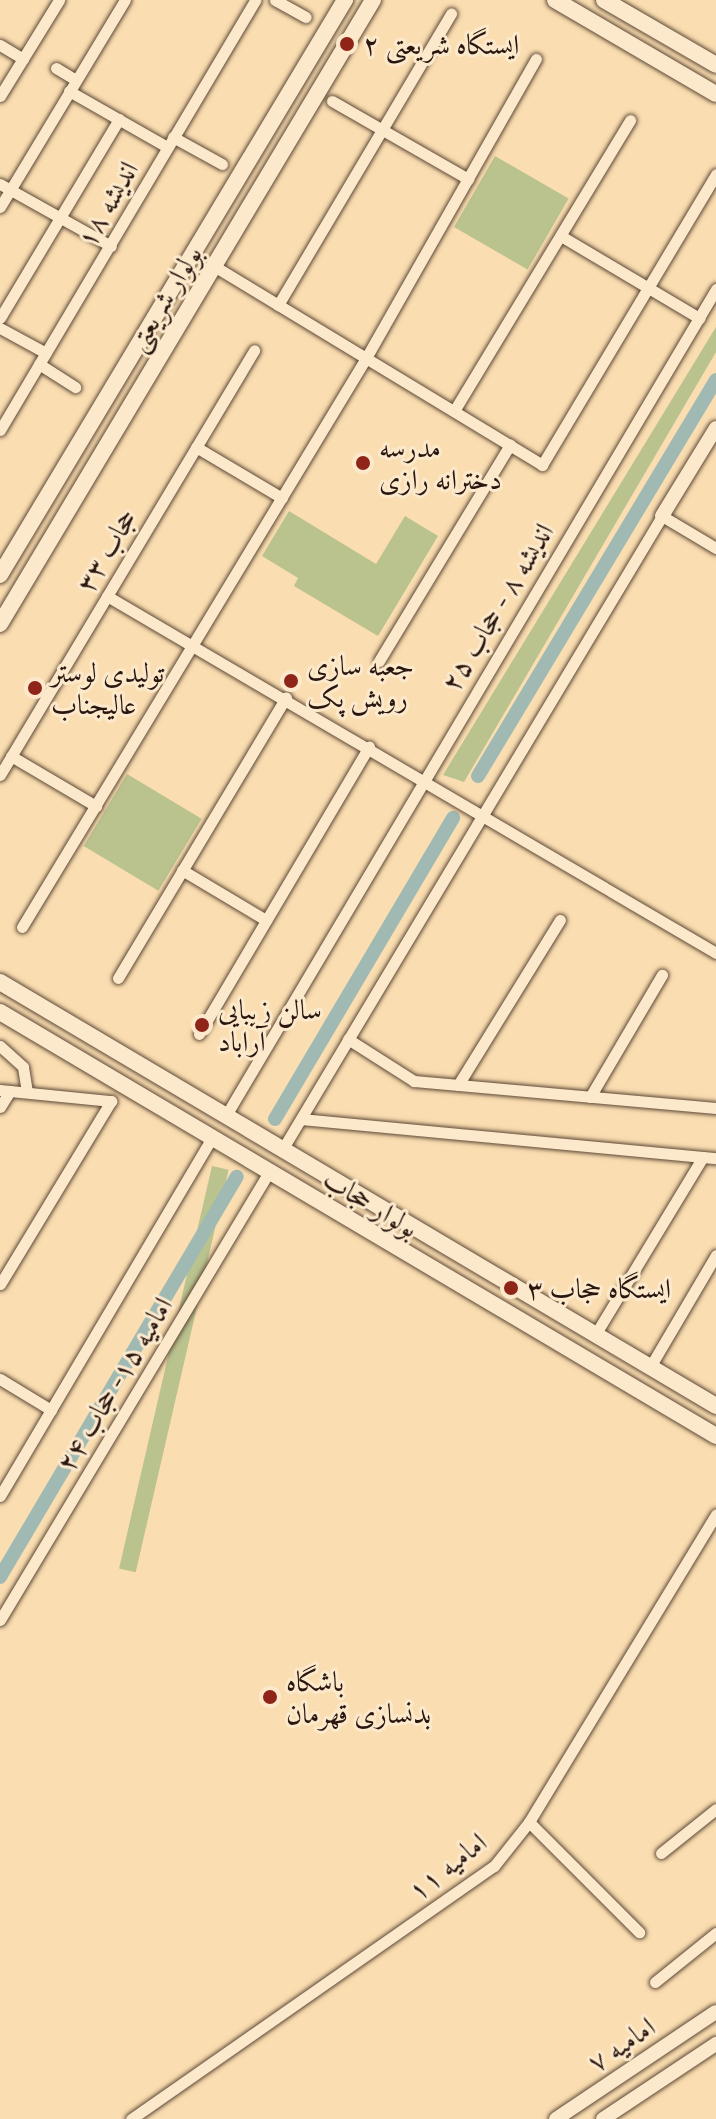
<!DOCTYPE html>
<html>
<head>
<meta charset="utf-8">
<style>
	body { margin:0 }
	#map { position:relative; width:716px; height:2119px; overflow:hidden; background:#faddb0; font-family:"Gentium Book Plus",Amiri,serif }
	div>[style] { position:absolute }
	.green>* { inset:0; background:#bac28e; transform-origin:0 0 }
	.canal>* { height:14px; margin:-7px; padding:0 7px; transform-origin:7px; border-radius:7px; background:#a0bab3 }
	.roads { filter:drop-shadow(0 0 2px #5d4837) drop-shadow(0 0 2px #5d4837) }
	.minor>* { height:11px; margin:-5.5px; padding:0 5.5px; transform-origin:5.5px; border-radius:5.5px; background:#fce9cc }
	.tertiary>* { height:14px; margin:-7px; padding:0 7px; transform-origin:7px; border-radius:7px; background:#fce9cc }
	.secondary>* { height:16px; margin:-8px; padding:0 8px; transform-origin:8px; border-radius:8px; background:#fce9cc }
	.dots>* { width:22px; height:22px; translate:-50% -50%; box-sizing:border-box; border:4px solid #fce9cc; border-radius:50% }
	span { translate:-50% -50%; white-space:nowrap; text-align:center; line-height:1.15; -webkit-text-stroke:6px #fce9cc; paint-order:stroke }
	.poi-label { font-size:28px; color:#29160f }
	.left { translate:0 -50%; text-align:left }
	.street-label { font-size:28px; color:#29160f }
</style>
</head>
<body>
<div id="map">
	<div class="green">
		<div style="left:495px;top:156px;width:85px;height:82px;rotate:30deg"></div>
		<div style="clip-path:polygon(716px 327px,716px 352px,464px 782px,443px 775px)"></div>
		<div style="clip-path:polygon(289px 511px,376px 564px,405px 516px,438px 536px,378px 636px,294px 586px,298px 578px,262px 556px)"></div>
		<div style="left:127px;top:774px;width:87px;height:84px;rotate:31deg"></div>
		<div style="left:212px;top:1166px;width:17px;height:413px;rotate:13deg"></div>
	</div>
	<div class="canal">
		<div style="left:478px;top:776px;width:462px;rotate:-59deg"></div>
		<div style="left:275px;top:1119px;width:350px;rotate:-59.4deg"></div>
		<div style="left:0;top:1577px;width:465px;rotate:-59.4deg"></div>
	</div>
	<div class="roads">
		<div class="minor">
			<div style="left:275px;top:0;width:35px;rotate:29deg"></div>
			<div style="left:0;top:45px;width:27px;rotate:31deg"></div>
			<div style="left:56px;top:68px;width:23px;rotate:31deg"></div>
			<div style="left:69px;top:91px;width:113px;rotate:29.7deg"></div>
			<div style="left:0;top:96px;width:113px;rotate:-58.4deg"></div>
			<div style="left:332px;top:101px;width:157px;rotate:29.8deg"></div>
			<div style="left:173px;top:137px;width:56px;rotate:28.9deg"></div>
			<div style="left:0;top:184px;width:127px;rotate:29.2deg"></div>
			<div style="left:0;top:207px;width:242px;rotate:-58.9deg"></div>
			<div style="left:561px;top:236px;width:161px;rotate:30.7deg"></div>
			<div style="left:214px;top:266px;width:384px;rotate:31.2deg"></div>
			<div style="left:542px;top:465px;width:339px;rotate:-59.1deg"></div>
			<div style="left:278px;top:305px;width:339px;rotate:-59.3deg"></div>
			<div style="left:0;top:318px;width:232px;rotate:-59.1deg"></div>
			<div style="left:0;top:328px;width:52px;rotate:28.5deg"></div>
			<div style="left:39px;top:364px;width:43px;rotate:32.6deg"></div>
			<div style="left:454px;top:411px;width:340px;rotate:-58.8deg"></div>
			<div style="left:0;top:430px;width:500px;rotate:-59.3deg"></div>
			<div style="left:196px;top:447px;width:100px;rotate:30.7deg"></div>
			<div style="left:107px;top:596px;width:706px;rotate:30.38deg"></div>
			<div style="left:379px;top:661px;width:253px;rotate:-58.8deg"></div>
			<div style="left:11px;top:756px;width:99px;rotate:30.5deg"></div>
			<div style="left:0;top:775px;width:495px;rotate:-59.1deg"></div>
			<div style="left:182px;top:870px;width:98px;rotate:30.8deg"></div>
			<div style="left:22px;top:927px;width:665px;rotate:-58.84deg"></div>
			<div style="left:366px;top:358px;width:344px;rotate:-60.4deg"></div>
			<div style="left:118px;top:978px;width:327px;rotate:-59.1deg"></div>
			<div style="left:199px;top:1034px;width:334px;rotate:-59.4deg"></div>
			<div style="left:348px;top:1039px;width:78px;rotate:32.5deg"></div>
			<div style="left:414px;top:1081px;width:303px;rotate:5.1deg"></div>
			<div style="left:0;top:1046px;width:31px;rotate:42deg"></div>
			<div style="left:23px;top:1067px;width:25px;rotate:81deg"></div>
			<div style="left:458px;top:1085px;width:194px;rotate:-58.3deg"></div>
			<div style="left:0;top:1090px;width:112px;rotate:5.7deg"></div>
			<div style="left:111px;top:1101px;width:214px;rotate:121.2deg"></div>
			<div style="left:590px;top:1097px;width:142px;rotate:-59.5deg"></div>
			<div style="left:0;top:1107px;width:19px;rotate:-58deg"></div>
			<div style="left:225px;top:1117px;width:963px;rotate:-59.33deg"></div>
			<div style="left:301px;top:1119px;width:417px;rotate:5.4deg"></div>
			<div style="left:282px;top:1150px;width:739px;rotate:-59.06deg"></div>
			<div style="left:662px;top:516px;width:63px;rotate:30.7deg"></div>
			<div style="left:595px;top:1335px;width:208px;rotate:-58.8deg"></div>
			<div style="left:650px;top:1367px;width:130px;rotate:-59.5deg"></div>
			<div style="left:0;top:1379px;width:60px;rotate:31.3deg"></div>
			<div style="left:0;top:1496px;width:416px;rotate:-59.4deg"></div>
			<div style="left:0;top:1620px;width:523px;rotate:-59.02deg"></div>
			<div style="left:529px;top:1822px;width:156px;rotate:45deg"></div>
			<div style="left:661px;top:1853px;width:70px;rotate:-38.7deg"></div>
			<div style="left:655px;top:1982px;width:78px;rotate:-38.8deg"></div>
			<div style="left:131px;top:2119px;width:442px;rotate:-34.9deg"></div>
			<div style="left:494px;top:1866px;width:56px;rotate:-51.5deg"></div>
			<div style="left:529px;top:1822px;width:360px;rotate:-58.7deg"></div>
		</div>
		<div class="tertiary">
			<div style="left:662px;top:516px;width:103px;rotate:-58.5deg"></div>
			<div style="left:556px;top:2119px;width:192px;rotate:-33.8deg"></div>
			<div style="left:603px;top:2119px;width:136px;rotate:-33.6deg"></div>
		</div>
		<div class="secondary">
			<div style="left:555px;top:0;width:186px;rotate:30.3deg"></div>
			<div style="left:604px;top:0;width:129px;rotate:30.1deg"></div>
			<div style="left:0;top:575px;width:671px;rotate:-59.04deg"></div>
			<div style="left:0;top:624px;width:727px;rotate:-59.13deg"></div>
			<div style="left:0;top:982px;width:832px;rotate:30.63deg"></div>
			<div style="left:0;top:1012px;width:832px;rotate:30.63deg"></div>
		</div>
	</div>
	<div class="dots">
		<div style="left:347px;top:44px;background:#8f2418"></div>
		<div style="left:363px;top:463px;background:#8f2418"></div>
		<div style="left:291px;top:681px;background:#8f2418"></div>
		<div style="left:35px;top:688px;background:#8f2418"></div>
		<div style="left:202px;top:1025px;background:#8f2418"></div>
		<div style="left:511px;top:1288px;background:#8f2418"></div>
		<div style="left:270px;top:1697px;background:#8f2418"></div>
	</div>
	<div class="poi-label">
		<span class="left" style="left:363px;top:44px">ایستگاه شریعتی ۲</span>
		<span class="left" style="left:379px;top:463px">مدرسه<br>دخترانه رازی</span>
		<span class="left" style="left:307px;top:681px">جعبه سازی<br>رویش پک</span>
		<span class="left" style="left:51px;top:688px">تولیدی لوستر<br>عالیجناب</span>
		<span class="left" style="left:218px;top:1025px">سالن زیبایی<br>آراباد</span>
		<span class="left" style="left:527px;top:1288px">ایستگاه حجاب ۳</span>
		<span class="left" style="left:286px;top:1697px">باشگاه<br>بدنسازی قهرمان</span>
	</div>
	<div class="street-label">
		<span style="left:107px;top:204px;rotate:-60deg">اندیشه ۱۸</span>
		<span style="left:164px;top:298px;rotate:-59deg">بولوار شریعتی</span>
		<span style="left:106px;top:550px;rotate:-59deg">حجاب ۳۳</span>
		<span style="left:497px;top:607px;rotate:-59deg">اندیشه ۸ - حجاب ۲۵</span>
		<span style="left:371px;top:1203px;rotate:31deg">بولوار حجاب</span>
		<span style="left:114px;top:1384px;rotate:-59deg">امامیه ۱۵- حجاب ۲۴</span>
		<span style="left:447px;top:1866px;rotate:-38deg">امامیه ۱۱</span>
		<span style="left:621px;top:2044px;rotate:-34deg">امامیه ۷</span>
	</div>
</div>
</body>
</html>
